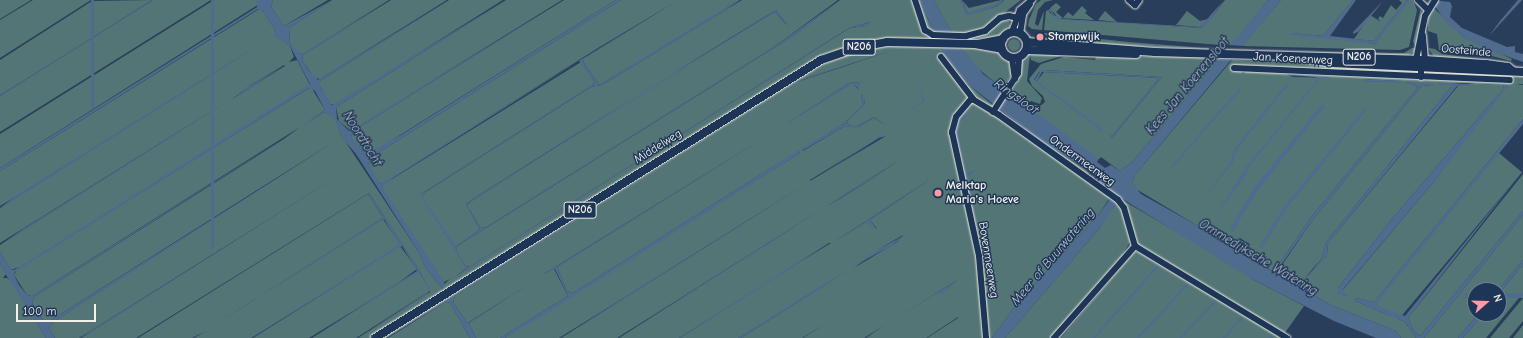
<!DOCTYPE html>
<html>
<head>
<meta charset="utf-8">
<style>
	body { margin:0 }
	#map { position:relative; width:1523px; height:338px; overflow:hidden; background:#293e5a; font-family:"Comic Neue",sans-serif }
	div>[style] { position:absolute }
	.green>* { inset:0; background:#547575; transform-origin:0 0 }
	.round { border-radius:50% }
	.water>* { inset:0; background:#4f6c8f; transform-origin:0 0 }
	.pier>* { inset:0; background:#293e5a }
	.stream>* { height:1.5px; margin:-0.75px; padding:0 0.75px; transform-origin:0.75px; border-radius:0.75px; background:#4f6c8f }
	.roads { filter:drop-shadow(0 0 1px #f4f1e8) drop-shadow(0 0 1px #f4f1e8) }
	.minor>* { height:6px; margin:-3px; padding:0 3px; transform-origin:3px; border-radius:3px; background:#1d3557 }
	.major>* { height:8px; margin:-4px; padding:0 4px; transform-origin:4px; border-radius:4px; background:#1d3557 }
	.major>.ring { margin:-4px; padding:0; box-sizing:content-box; background:none; border:8px solid #1d3557; border-radius:50% }
	.dots>* { width:11px; height:11px; translate:-50% -50%; box-sizing:border-box; border:2px solid #1d3557; border-radius:50% }
	span { translate:-50% -50%; white-space:nowrap; text-align:center; line-height:1.15; -webkit-text-stroke:3px #1d3557; paint-order:stroke }
	.shield-label span { padding:1px 3px; background:#1d3557; border:1px solid; border-radius:3px; -webkit-text-stroke-width:0 }
	.shield-label { font-size:11px; color:#f4f1e8; font-weight:700 }
	.poi-label { font-size:12px; color:#f4f1e8; font-weight:700 }
	.left { translate:0 -50%; text-align:left }
	.street-label { font-size:12px; color:#f4f1e8 }
	.water-label { font-size:13px; color:#bac2c9; font-style:italic }
	.north { position:absolute; left:1467px; top:282px; width:40px; height:40px; box-sizing:border-box; background:#1d3557; border:1px solid #738091; border-radius:50%; rotate:70deg; font-size:11px; font-weight:700; line-height:16px; text-align:center; color:#f4f1e8 }
	.north::after { content:''; display:block; margin:auto; width:14px; height:18px; background:#ff9aa2; clip-path:polygon(50% 0,100% 100%,50% 72%,0 100%) }
	.scale { position:absolute; left:16px; top:304px; width:80px; height:18px; box-sizing:border-box; border:2px solid #f4f1e8; border-top:0; padding-left:5px; font-size:12px; line-height:14px; white-space:nowrap; color:#f4f1e8; -webkit-text-stroke:3px #1d3557; paint-order:stroke }
</style>
</head>
<body>
<div id="map">
	<div class="green">
		<div style="clip-path:polygon(0 0,31px 0,0 19px)"></div>
		<div style="clip-path:polygon(33px 0,91px 0,0 58px,0 20px)"></div>
		<div style="clip-path:polygon(152px 0,63px 56px,0 95px,0 60px,92px 1px)"></div>
		<div style="clip-path:polygon(153px 0,211px 0,0 132px,0 96px)"></div>
		<div style="clip-path:polygon(214px 0,257px 0,259px 4px,0 168px,0 134px)"></div>
		<div style="clip-path:polygon(273px 0,328px 0,284px 26px,271px 7px)"></div>
		<div style="clip-path:polygon(332px 0,389px 0,303px 54px,298px 53px,290px 43px,289px 28px)"></div>
		<div style="clip-path:polygon(391px 0,447px 0,320px 79px,314px 78px,302px 60px,303px 55px)"></div>
		<div style="clip-path:polygon(449px 0,503px 0,353px 94px,337px 104px,330px 104px,320px 86px,320px 81px)"></div>
		<div style="clip-path:polygon(506px 0,562px 0,351px 131px,339px 121px,336px 107px)"></div>
		<div style="clip-path:polygon(564px 0,616px 0,381px 147px,365px 154px,355px 143px,351px 137px,353px 131px)"></div>
		<div style="clip-path:polygon(621px 0,740px 0,599px 85px,584px 63px,583px 59px,675px 2px,598px 48px,382px 184px,378px 183px,368px 163px,376px 154px)"></div>
		<div style="clip-path:polygon(evenodd,742px 0,838px 0,774px 47px,485px 228px,480px 227px,469px 209px,467px 205px,470px 202px,630px 100px,476px 197px,466px 204px,480px 230px,456px 246px,452px 244px,422px 198px,424px 193px,591px 87px,602px 85px,742px 0,776px 10px,777px 11px,788px 26px,775px 12px,670px 75px,776px 10px)"></div>
		<div style="clip-path:polygon(evenodd,840px 0,919px 0,945px 55px,965px 82px,1012px 121px,1086px 170px,1089px 173px,1087px 175px,1116px 194px,1113px 200px,1109px 199px,1099px 214px,1015px 306px,992px 338px,927px 338px,958px 318px,958px 317px,926px 338px,866px 338px,883px 326px,864px 338px,803px 338px,825px 324px,802px 338px,741px 338px,847px 271px,738px 338px,680px 338px,768px 282px,679px 338px,619px 338px,822px 209px,617px 338px,561px 338px,806px 184px,559px 338px,505px 338px,800px 153px,799px 151px,769px 169px,573px 293px,567px 291px,557px 267px,783px 126px,542px 275px,554px 269px,568px 296px,500px 338px,476px 338px,469px 323px,531px 283px,467px 323px,453px 302px,455px 296px,791px 84px,891px 51px,796px 81px,386px 338px,358px 338px,430px 292px,419px 270px,369px 193px,136px 338px,81px 338px,352px 167px,79px 338px,55px 338px,49px 328px,53px 322px,335px 141px,48px 322px,43px 320px,32px 303px,34px 297px,284px 139px,300px 127px,32px 296px,27px 295px,14px 275px,17px 270px,311px 87px,325px 110px,308px 122px,325px 112px,336px 119px,341px 135px,418px 251px,425px 267px,444px 291px,443px 285px,450px 279px,444px 282px,440px 279px,385px 193px,382px 187px,384px 184px,581px 62px,594px 81px,593px 85px,421px 194px,466px 268px,456px 276px,850px 28px,866px 26px,870px 22px,849px 28px,470px 267px,465px 265px,456px 250px,459px 245px,796px 34px,840px 0,860px 82px,858px 89px,854px 85px,849px 85px,786px 124px,849px 83px,860px 82px,840px 0,861px 94px,865px 100px,864px 105px,847px 121px,848px 124px,855px 127px,874px 117px,885px 125px,874px 118px,858px 127px,853px 127px,845px 126px,803px 151px,802px 149px,843px 124px,863px 105px,861px 94px,840px 0,881px 136px,886px 136px,810px 181px,810px 180px,881px 136px,840px 0,898px 161px,864px 184px,826px 207px,847px 193px,898px 161px,840px 0,932px 178px,870px 220px,877px 229px,866px 222px,835px 241px,932px 178px,840px 0,903px 235px,897px 242px,854px 268px,881px 248px,903px 235px,840px 0,831px 243px,771px 280px,829px 243px,831px 243px,840px 0,957px 280px,942px 293px,935px 294px,887px 324px,957px 280px)"></div>
		<div style="clip-path:polygon(934px 0,960px 0,967px 15px,998px 6px,1004px 0,1021px 0,987px 26px,966px 34px,952px 33px)"></div>
		<div style="clip-path:polygon(962px 0,969px 8px,1001px 0,997px 4px,968px 13px)"></div>
		<div style="clip-path:polygon(1041px 0,1053px 0,1045px 2px,1038px 10px,1035px 24px,1038px 26px,1044px 11px,1042px 30px,1032px 29px,1028px 26px,1029px 20px,1036px 4px)"></div>
		<div style="clip-path:polygon(1225px 0,1268px 0,1231px 46px,1044px 30px,1046px 11px,1050px 9px,1049px 12px,1058px 19px,1203px 28px)"></div>
		<div style="clip-path:polygon(1281px 0,1353px 0,1323px 36px,1291px 33px,1375px 44px,1408px 0,1413px 0,1417px 10px,1409px 47px,1400px 50px,1242px 46px)"></div>
		<div style="clip-path:polygon(1399px 0,1407px 0,1374px 41px,1354px 39px,1370px 15px,1381px 22px,1378px 19px,1380px 16px,1383px 18px,1391px 5px,1396px 10px,1402px 3px)"></div>
		<div style="clip-path:polygon(1056px 3px,1061px 7px,1056px 12px,1063px 18px,1068px 12px,1073px 16px,1082px 6px,1087px 11px,1085px 13px,1094px 20px,1058px 18px,1050px 8px)"></div>
		<div style="clip-path:polygon(1435px 5px,1434px 11px,1435px 9px,1463px 37px,1512px 59px,1511px 61px,1488px 55px,1439px 50px,1437px 34px,1428px 31px,1428px 18px)"></div>
		<div style="clip-path:polygon(1421px 8px,1422px 15px,1417px 45px,1415px 45px,1413px 41px)"></div>
		<div style="clip-path:polygon(evenodd,259px 9px,263px 11px,275px 30px,274px 35px,290px 46px,294px 57px,289px 62px,297px 60px,310px 85px,22px 266px,11px 270px,0 252px,0 245px,226px 102px,0 243px,0 208px,270px 38px,0 206px,0 171px,259px 9px,284px 65px,285px 66px,232px 99px,249px 86px,284px 65px)"></div>
		<div style="clip-path:polygon(1105px 11px,1117px 22px,1098px 20px)"></div>
		<div style="clip-path:polygon(1187px 11px,1200px 21px,1208px 19px,1200px 27px,1176px 25px)"></div>
		<div style="clip-path:polygon(1004px 20px,1009px 21px,1010px 26px,1000px 37px,963px 39px,980px 35px)"></div>
		<div style="clip-path:polygon(1044px 33px,1129px 42px,1215px 49px,1104px 45px,1056px 38px,1056px 36px,1044px 35px)"></div>
		<div class="round" style="left:1008px;top:39px;width:12px;height:12px"></div>
		<div style="clip-path:polygon(962px 47px,996px 50px,1008px 60px,1012px 73px,1003px 89px,976px 67px,961px 49px)"></div>
		<div style="clip-path:polygon(1412px 48px,1417px 48px,1414px 52px,1403px 58px,1340px 53px,1272px 54px,1272px 52px,1404px 53px)"></div>
		<div style="clip-path:polygon(1428px 48px,1435px 49px,1442px 54px,1510px 63px,1435px 58px)"></div>
		<div style="clip-path:polygon(1028px 54px,1064px 55px,1039px 63px,1031px 60px,1030px 55px,1027px 81px,1042px 98px,1040px 104px,1031px 101px,1024px 105px,1010px 94px,1019px 80px,1022px 61px)"></div>
		<div style="clip-path:polygon(evenodd,1113px 56px,1208px 57px,1207px 59px,1219px 59px,1155px 135px,1132px 162px,1120px 171px,1101px 157px,1098px 160px,1026px 106px,1031px 104px,1040px 106px,1045px 102px,1043px 96px,1032px 86px,1029px 79px,1041px 64px,1064px 57px,1095px 60px,1096px 57px,1113px 56px,1045px 70px,1162px 77px,1112px 138px,1110px 136px,1113px 135px,1159px 78px,1044px 72px,1037px 81px,1034px 80px,1039px 72px,1045px 70px)"></div>
		<div style="clip-path:polygon(evenodd,1232px 60px,1389px 67px,1416px 69px,1417px 73px,1417px 75px,1242px 70px,1242px 74px,1248px 71px,1433px 80px,1512px 81px,1429px 75px,1427px 71px,1523px 76px,1523px 84px,1516px 85px,1523px 85px,1523px 119px,1374px 302px,1356px 298px,1355px 301px,1405px 322px,1416px 338px,1401px 338px,1396px 331px,1331px 305px,1210px 235px,1208px 228px,1204px 226px,1198px 226px,1136px 189px,1132px 182px,1135px 175px,1232px 60px,1283px 73px,1330px 76px,1330px 78px,1293px 77px,1283px 73px,1232px 60px,1363px 79px,1401px 81px,1401px 82px,1363px 81px,1363px 79px,1232px 60px,1406px 82px,1434px 86px,1422px 85px,1312px 221px,1282px 265px,1279px 264px,1312px 216px,1418px 87px,1406px 82px,1232px 60px,1438px 83px,1475px 83px,1458px 86px,1328px 243px,1327px 256px,1304px 279px,1322px 258px,1326px 242px,1451px 87px,1452px 85px,1438px 83px,1232px 60px,1507px 84px,1432px 184px,1342px 291px,1338px 288px,1391px 220px,1504px 88px,1503px 85px,1480px 85px,1507px 84px)"></div>
		<div style="left:1499px;top:153px;width:30px;height:195px;rotate:40deg"></div>
		<div style="clip-path:polygon(1523px 174px,1523px 211px,1420px 336px,1413px 330px,1408px 318px)"></div>
		<div style="clip-path:polygon(368px 194px,383px 218px,216px 324px,383px 219px,400px 245px,251px 338px,194px 338px,206px 331px,192px 338px,138px 338px)"></div>
		<div style="clip-path:polygon(1119px 198px,1231px 264px,1252px 279px,1304px 306px,1284px 334px,1139px 247px)"></div>
		<div style="clip-path:polygon(1116px 202px,1121px 207px,1131px 240px,1121px 257px,1052px 338px,1005px 338px,1099px 229px)"></div>
		<div style="clip-path:polygon(1523px 215px,1523px 260px,1498px 290px,1475px 290px,1475px 314px,1478px 314px,1458px 338px,1424px 338px)"></div>
		<div style="clip-path:polygon(400px 246px,417px 269px,398px 283px,309px 338px,253px 338px)"></div>
		<div style="clip-path:polygon(1134px 252px,1139px 252px,1283px 338px,1061px 338px)"></div>
		<div style="clip-path:polygon(0 263px,6px 274px,3px 278px,7px 278px,11px 281px,46px 338px,0 338px)"></div>
		<div style="clip-path:polygon(1523px 264px,1523px 293px,1486px 338px,1463px 338px,1483px 314px,1499px 314px,1499px 294px)"></div>
		<div style="clip-path:polygon(416px 272px,419px 272px,428px 287px,428px 292px,356px 338px,312px 338px)"></div>
		<div style="clip-path:polygon(1523px 298px,1523px 321px,1509px 338px,1490px 338px)"></div>
		<div style="clip-path:polygon(446px 302px,450px 303px,470px 338px,388px 338px)"></div>
		<div style="clip-path:polygon(1523px 325px,1523px 338px,1513px 338px)"></div>
	</div>
	<div class="water">
		<div style="left:91px;top:0;width:3px;height:108px"></div>
		<div style="clip-path:polygon(152px 0,153px 0,0 96px,0 95px)"></div>
		<div style="left:211px;top:0;width:3px;height:249px"></div>
		<div style="clip-path:polygon(257px 0,273px 0,271px 7px,284px 26px,332px 0,289px 28px,290px 43px,301px 54px,391px 0,303px 55px,302px 60px,309px 71px,318px 80px,449px 0,320px 81px,321px 88px,332px 105px,506px 0,336px 107px,337px 119px,349px 131px,564px 0,353px 131px,351px 137px,366px 154px,401px 135px,616px 0,621px 0,376px 154px,368px 163px,380px 184px,677px 0,583px 59px,584px 63px,599px 85px,706px 19px,742px 0,602px 85px,591px 87px,424px 193px,424px 200px,456px 246px,480px 230px,466px 204px,476px 197px,776px 10px,777px 11px,789px 26px,775px 12px,470px 202px,467px 205px,469px 209px,480px 227px,485px 228px,774px 47px,840px 0,796px 34px,459px 245px,456px 250px,468px 267px,849px 28px,871px 22px,866px 26px,850px 28px,456px 276px,466px 268px,424px 202px,421px 194px,593px 85px,594px 81px,579px 61px,393px 178px,382px 187px,444px 282px,444px 291px,425px 267px,418px 251px,356px 154px,342px 138px,336px 120px,325px 112px,304px 125px,325px 110px,315px 91px,309px 88px,15px 272px,14px 275px,19px 285px,27px 295px,32px 296px,300px 128px,34px 297px,32px 303px,35px 309px,43px 320px,48px 322px,337px 141px,53px 322px,49px 328px,55px 338px,46px 338px,6px 275px,0 263px,0 252px,11px 270px,14px 270px,310px 84px,290px 46px,273px 35px,275px 30px,263px 11px,258px 9px,0 171px,0 168px,257px 7px)"></div>
		<div style="clip-path:polygon(919px 0,934px 0,961px 49px,966px 52px,983px 74px,1094px 155px,1098px 160px,1097px 162px,1105px 168px,1111px 165px,1120px 171px,1132px 162px,1155px 135px,1268px 0,1281px 0,1135px 175px,1132px 182px,1141px 194px,1198px 226px,1206px 226px,1210px 235px,1235px 250px,1331px 305px,1396px 331px,1401px 338px,1376px 338px,1334px 321px,1252px 279px,1121px 198px,1099px 229px,1005px 338px,992px 338px,1015px 306px,1099px 214px,1110px 199px,1113px 200px,1116px 195px,1100px 182px,1099px 177px,1041px 141px,965px 82px,945px 55px)"></div>
		<div style="clip-path:polygon(1224px 0,1204px 28px,1061px 20px,1055px 18px,1049px 10px,1051px 8px,1054px 15px,1063px 19px,1200px 27px)"></div>
		<div style="clip-path:polygon(1353px 0,1356px 0,1330px 36px,1374px 41px,1407px 0,1410px 1px,1375px 44px,1289px 35px,1291px 33px,1323px 36px)"></div>
		<div style="clip-path:polygon(1384px 0,1358px 32px,1353px 34px,1353px 32px)"></div>
		<div style="clip-path:polygon(1431px 0,1450px 2px,1452px 6px,1450px 17px,1462px 28px,1507px 47px,1515px 46px,1515px 52px,1523px 54px,1523px 62px,1489px 50px,1463px 37px,1445px 21px)"></div>
		<div style="clip-path:polygon(1518px 0,1522px 0,1489px 36px,1500px 21px)"></div>
		<div style="clip-path:polygon(270px 38px,189px 90px,0 208px,15px 196px)"></div>
		<div style="clip-path:polygon(891px 50px,791px 84px,455px 296px,453px 302px,467px 323px,531px 283px,469px 323px,476px 338px,470px 338px,450px 303px,446px 302px,386px 338px,796px 81px)"></div>
		<div style="clip-path:polygon(285px 65px,253px 86px,231px 99px,249px 86px)"></div>
		<div style="clip-path:polygon(1041px 70px,1045px 70px,1162px 77px,1112px 138px,1109px 136px,1113px 135px,1159px 78px,1042px 72px,1037px 81px,1103px 129px,1102px 131px,1034px 81px)"></div>
		<div style="clip-path:polygon(1282px 74px,1330px 76px,1330px 79px,1321px 78px,1300px 103px,1249px 167px,1247px 174px,1213px 219px,1246px 167px,1317px 80px,1316px 77px)"></div>
		<div style="left:1363px;top:79px;width:38px;height:2px;rotate:3deg"></div>
		<div style="clip-path:polygon(860px 82px,859px 89px,854px 85px,849px 85px,787px 124px,786px 124px,849px 83px)"></div>
		<div style="clip-path:polygon(1406px 82px,1433px 83px,1434px 86px,1422px 85px,1312px 221px,1281px 265px,1279px 264px,1312px 216px,1418px 87px)"></div>
		<div style="clip-path:polygon(1439px 82px,1475px 85px,1457px 86px,1328px 243px,1327px 256px,1305px 280px,1322px 258px,1326px 242px,1451px 87px,1451px 85px,1440px 85px)"></div>
		<div style="clip-path:polygon(1286px 84px,1288px 85px,1236px 151px,1233px 163px,1203px 198px,1230px 163px,1234px 149px)"></div>
		<div style="clip-path:polygon(1480px 84px,1507px 84px,1508px 86px,1432px 184px,1344px 288px,1342px 291px,1350px 297px,1337px 294px,1338px 288px,1391px 220px,1504px 88px,1503px 85px)"></div>
		<div style="clip-path:polygon(919px 85px,925px 101px,902px 117px,923px 101px)"></div>
		<div style="clip-path:polygon(861px 94px,865px 99px,864px 106px,847px 121px,848px 124px,855px 127px,874px 117px,885px 125px,874px 118px,856px 128px,845px 126px,802px 151px,801px 149px,843px 124px,863px 105px)"></div>
		<div style="clip-path:polygon(226px 102px,211px 112px,0 245px,23px 229px)"></div>
		<div style="clip-path:polygon(1322px 104px,1325px 106px,1256px 193px,1232px 233px,1230px 229px,1253px 189px)"></div>
		<div style="clip-path:polygon(971px 105px,958px 127px,966px 173px,977px 169px,967px 178px,974px 214px,955px 127px,959px 116px)"></div>
		<div style="clip-path:polygon(1365px 108px,1367px 110px,1288px 207px,1261px 249px,1259px 247px,1285px 205px)"></div>
		<div style="clip-path:polygon(1523px 119px,1523px 124px,1378px 302px,1378px 306px,1405px 316px,1522px 172px,1408px 318px,1413px 330px,1420px 336px,1523px 211px,1523px 215px,1424px 338px,1416px 338px,1405px 322px,1355px 301px,1356px 298px,1374px 302px)"></div>
		<div style="clip-path:polygon(783px 126px,557px 267px,567px 291px,573px 293px,769px 169px,799px 150px,800px 153px,547px 313px,505px 338px,500px 338px,568px 296px,555px 269px,542px 275px)"></div>
		<div style="clip-path:polygon(881px 135px,887px 136px,879px 138px,811px 181px)"></div>
		<div style="clip-path:polygon(898px 161px,864px 184px,825px 207px,847px 193px)"></div>
		<div style="clip-path:polygon(352px 166px,89px 333px,79px 338px,246px 233px)"></div>
		<div style="clip-path:polygon(932px 178px,870px 220px,877px 230px,866px 222px,835px 241px)"></div>
		<div style="clip-path:polygon(806px 183px,628px 296px,559px 338px,583px 323px)"></div>
		<div style="clip-path:polygon(369px 193px,419px 270px,429px 286px,430px 290px,427px 294px,358px 338px,428px 292px,428px 287px,419px 272px,309px 338px,417px 271px,402px 246px,251px 338px,399px 245px,384px 219px,215px 324px,383px 218px,368px 194px,136px 338px)"></div>
		<div style="clip-path:polygon(822px 209px,766px 246px,617px 338px,813px 215px)"></div>
		<div style="clip-path:polygon(905px 235px,891px 246px,850px 268px,881px 248px)"></div>
		<div style="clip-path:polygon(831px 243px,680px 338px,679px 338px,789px 268px)"></div>
		<div style="clip-path:polygon(1523px 260px,1523px 264px,1499px 294px,1498px 290px)"></div>
		<div style="clip-path:polygon(847px 271px,741px 338px,738px 338px,815px 289px)"></div>
		<div style="clip-path:polygon(957px 280px,941px 294px,935px 294px,887px 324px)"></div>
		<div style="left:1523px;top:293px;width:5px;height:58px;rotate:90deg"></div>
		<div style="clip-path:polygon(1478px 314px,1483px 314px,1463px 338px,1458px 338px)"></div>
	</div>
	<div class="pier">
		<div style="clip-path:polygon(1228px 45px,1245px 46px,1234px 60px,1216px 59px)"></div>
	</div>
	<div class="stream">
		<div style="left:961px;top:0;width:16px;rotate:63deg"></div>
		<div style="left:968px;top:14px;width:31px;rotate:-17deg"></div>
		<div style="left:998px;top:5px;width:6px;rotate:-51deg"></div>
		<div style="left:1172px;top:167px;width:103px;rotate:-48.9deg"></div>
		<div style="left:1094px;top:338px;width:96px;rotate:-48.4deg"></div>
		<div style="left:1138px;top:338px;width:74px;rotate:-47.2deg"></div>
		<div style="left:1181px;top:338px;width:51px;rotate:-46.6deg"></div>
		<div style="left:1224px;top:338px;width:27px;rotate:-48deg"></div>
		<div style="left:1270px;top:338px;width:4px;rotate:-45deg"></div>
	</div>
	<div class="roads">
		<div class="minor">
			<div style="left:915px;top:0;width:32px;rotate:72deg"></div>
			<div style="left:925px;top:30px;width:9px;rotate:32deg"></div>
			<div style="left:933px;top:35px;width:33px;rotate:2deg"></div>
			<div style="left:966px;top:36px;width:20px;rotate:-15deg"></div>
			<div style="left:985px;top:31px;width:20px;rotate:-41deg"></div>
			<div style="left:1000px;top:18px;width:9px;rotate:-13deg"></div>
			<div style="left:1009px;top:16px;width:13px;rotate:13deg"></div>
			<div style="left:1129px;top:0;width:8px;rotate:40deg"></div>
			<div style="left:1135px;top:5px;width:6px;rotate:-51deg"></div>
			<div style="left:1418px;top:0;width:13px;rotate:45deg"></div>
			<div style="left:1012px;top:32px;width:23px;rotate:-70deg"></div>
			<div style="left:1020px;top:10px;width:16px;rotate:-40deg"></div>
			<div style="left:1020px;top:34px;width:20px;rotate:-81deg"></div>
			<div style="left:1023px;top:14px;width:12px;rotate:-55deg"></div>
			<div style="left:941px;top:57px;width:54px;rotate:52.5deg"></div>
			<div style="left:974px;top:100px;width:29px;rotate:31deg"></div>
			<div style="left:999px;top:115px;width:146px;rotate:35.5deg"></div>
			<div style="left:1118px;top:200px;width:10px;rotate:53deg"></div>
			<div style="left:1124px;top:208px;width:40px;rotate:74deg"></div>
			<div style="left:1135px;top:246px;width:178px;rotate:31.2deg"></div>
			<div style="left:1012px;top:58px;width:21px;rotate:82deg"></div>
			<div style="left:1418px;top:63px;width:4px;rotate:-124deg"></div>
			<div style="left:1416px;top:60px;width:45px;rotate:-78.4deg"></div>
			<div style="left:1425px;top:16px;width:19px;rotate:-58deg"></div>
			<div style="left:1234px;top:68px;width:276px;rotate:2.5deg"></div>
			<div style="left:1421px;top:77px;width:9px;rotate:-90deg"></div>
			<div style="left:1421px;top:68px;width:9px;rotate:-63deg"></div>
			<div style="left:1425px;top:60px;width:25px;rotate:-95deg"></div>
			<div style="left:971px;top:99px;width:23px;rotate:130deg"></div>
			<div style="left:956px;top:117px;width:16px;rotate:105deg"></div>
			<div style="left:952px;top:132px;width:127px;rotate:77.7deg"></div>
			<div style="left:979px;top:256px;width:82px;rotate:85.1deg"></div>
			<div style="left:993px;top:112px;width:46px;rotate:-57.3deg"></div>
			<div style="left:1018px;top:73px;width:16px;rotate:-86deg"></div>
			<div style="left:1054px;top:338px;width:123px;rotate:-48.6deg"></div>
		</div>
		<div class="major">
			<div class="ring" style="left:1001px;top:32px;width:18px;height:18px"></div>
			<div style="left:1027px;top:42px;width:128px;rotate:4.5deg"></div>
			<div style="left:1155px;top:52px;width:270px;rotate:1.7deg"></div>
			<div style="left:1425px;top:60px;width:61px;rotate:3.8deg"></div>
			<div style="left:1486px;top:64px;width:22px;rotate:8deg"></div>
			<div style="left:1508px;top:67px;width:6px;rotate:39deg"></div>
			<div style="left:978px;top:44px;width:25px;rotate:-11deg"></div>
			<div style="left:1027px;top:50px;width:109px;rotate:2.1deg"></div>
			<div style="left:1302px;top:58px;width:30px;rotate:9deg"></div>
			<div style="left:1332px;top:63px;width:191px;rotate:2.7deg"></div>
			<div style="left:375px;top:338px;width:526px;rotate:-31.94deg"></div>
			<div style="left:821px;top:60px;width:40px;rotate:-18.9deg"></div>
			<div style="left:859px;top:47px;width:28px;rotate:-10deg"></div>
			<div style="left:887px;top:42px;width:88px;rotate:1.3deg"></div>
			<div style="left:975px;top:44px;width:27px;rotate:10deg"></div>
		</div>
	</div>
	<div class="dots">
		<div style="left:1040px;top:37px;background:#ff9aa2"></div>
		<div style="left:938px;top:193px;background:#ff9aa2"></div>
	</div>
	<div class="shield-label">
		<span style="left:859px;top:47px">N206</span>
		<span style="left:1359px;top:57px">N206</span>
		<span style="left:580px;top:210px">N206</span>
	</div>
	<div class="poi-label">
		<span class="left" style="left:1048px;top:37px">Stompwijk</span>
		<span class="left" style="left:946px;top:193px">Melktap<br>Maria's Hoeve</span>
	</div>
	<div class="street-label">
		<span style="left:1466px;top:51px;rotate:5deg">Oosteinde</span>
		<span style="left:1293px;top:59px;rotate:3deg">Jan Koenenweg</span>
		<span style="left:658px;top:147px;rotate:-32deg">Middelweg</span>
		<span style="left:1082px;top:161px;rotate:36deg">Ondermeerweg</span>
		<span style="left:988px;top:260px;rotate:81deg">Bovenmeerweg</span>
	</div>
	<div class="water-label">
		<span style="left:1188px;top:86px;rotate:-50deg">Kees Jan Koenensloot</span>
		<span style="left:1016px;top:97px;rotate:36deg">Ringsloot</span>
		<span style="left:362px;top:139px;rotate:58deg">Noordtocht</span>
		<span style="left:1053px;top:257px;rotate:-50deg">Meer of Buurwatering</span>
		<span style="left:1258px;top:258px;rotate:31deg">Ommedijksche Watering</span>
	</div>
	<div class="north">N</div>
	<div class="scale">100 m</div>
</div>
</body>
</html>
